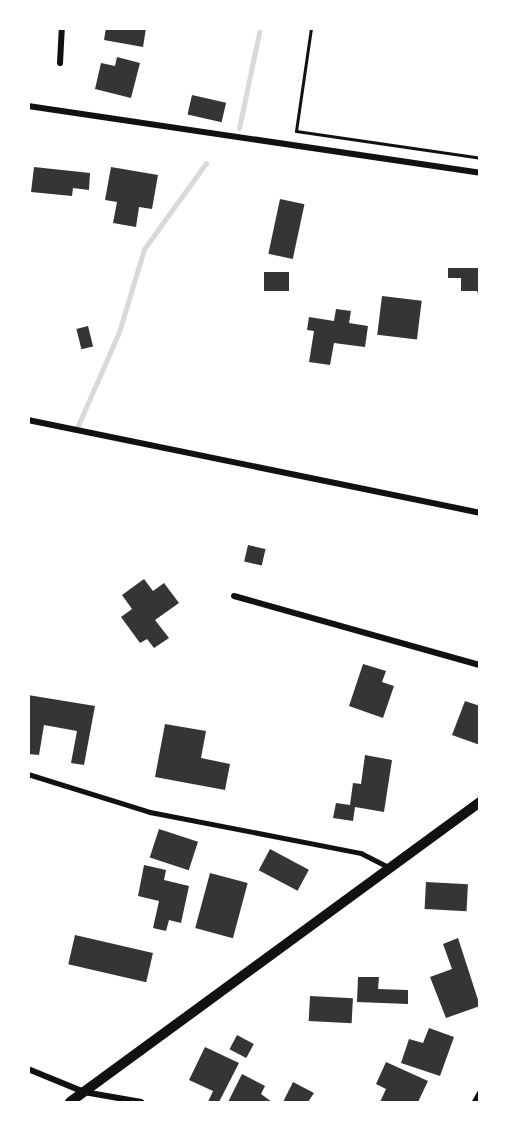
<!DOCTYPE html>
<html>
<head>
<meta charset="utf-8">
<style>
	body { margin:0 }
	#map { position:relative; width:508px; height:1131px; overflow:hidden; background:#fff; font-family:"Golos Text",sans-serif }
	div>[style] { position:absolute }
	.stream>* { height:5px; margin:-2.5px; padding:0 2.5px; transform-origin:2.5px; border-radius:2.5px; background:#d9d9d9 }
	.building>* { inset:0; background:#353535; transform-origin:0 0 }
	.path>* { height:3px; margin:-1.5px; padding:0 1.5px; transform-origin:1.5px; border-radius:1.5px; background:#111 }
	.service>* { height:4.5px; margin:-2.25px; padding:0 2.25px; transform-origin:2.25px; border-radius:2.25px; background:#111 }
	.minor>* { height:6px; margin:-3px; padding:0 3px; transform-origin:3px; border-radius:3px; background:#111 }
	.tertiary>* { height:10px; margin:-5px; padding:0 5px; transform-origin:5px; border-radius:5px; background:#111 }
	span { translate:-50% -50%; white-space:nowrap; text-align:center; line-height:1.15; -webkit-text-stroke:6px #fff; paint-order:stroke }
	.frame { position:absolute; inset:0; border:30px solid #fff; pointer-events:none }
</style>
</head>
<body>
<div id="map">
	<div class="stream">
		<div style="left:239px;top:128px;width:102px;rotate:-78.1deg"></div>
		<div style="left:76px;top:430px;width:107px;rotate:-66.3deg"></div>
		<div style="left:119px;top:332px;width:87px;rotate:-73.2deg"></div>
		<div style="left:144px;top:249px;width:106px;rotate:-54.2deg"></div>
	</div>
	<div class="building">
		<div style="clip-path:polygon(106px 28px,146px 28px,143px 47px,104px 40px)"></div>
		<div style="clip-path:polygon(117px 57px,140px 63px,131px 98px,95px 89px,101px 63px,115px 66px)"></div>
		<div style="left:192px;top:95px;width:35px;height:20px;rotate:13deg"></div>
		<div style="clip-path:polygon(34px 167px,90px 173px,89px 190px,73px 188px,72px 196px,31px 192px)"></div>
		<div style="clip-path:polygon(111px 167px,158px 175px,152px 209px,139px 207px,136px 227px,113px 223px,117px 202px,105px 200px)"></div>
		<div style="left:280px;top:199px;width:25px;height:56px;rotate:12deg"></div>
		<div style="clip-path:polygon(448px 268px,480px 268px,480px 300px,477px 291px,461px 291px,461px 278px,448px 278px)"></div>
		<div style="left:264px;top:272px;width:25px;height:19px"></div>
		<div style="left:382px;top:296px;width:40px;height:39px;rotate:7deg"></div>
		<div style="clip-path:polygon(336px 309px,351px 311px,349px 323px,368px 326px,365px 347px,334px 343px,330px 365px,309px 362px,314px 331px,307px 330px,309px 317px,334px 321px)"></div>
		<div style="left:88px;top:326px;width:21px;height:12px;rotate:76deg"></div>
		<div style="left:248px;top:545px;width:18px;height:17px;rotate:13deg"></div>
		<div style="clip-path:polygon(144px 579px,153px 591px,164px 583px,179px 603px,155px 620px,169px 638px,154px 648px,147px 639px,140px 643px,121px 617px,132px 609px,122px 595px)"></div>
		<div style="clip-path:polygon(363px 664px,386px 671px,382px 682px,394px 686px,383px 718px,349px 706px)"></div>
		<div style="clip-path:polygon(28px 695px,95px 706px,84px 765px,71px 763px,77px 731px,44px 725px,39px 755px,28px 754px)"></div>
		<div style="clip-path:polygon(465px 701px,480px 706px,480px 745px,452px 735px)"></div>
		<div style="clip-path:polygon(165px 724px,206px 731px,201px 758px,230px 764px,225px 790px,155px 777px)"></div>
		<div style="clip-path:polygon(365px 755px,392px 760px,384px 812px,355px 807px,353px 821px,333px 818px,336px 803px,350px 805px,353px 783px,361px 784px)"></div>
		<div style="left:159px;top:829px;width:41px;height:30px;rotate:18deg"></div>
		<div style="left:270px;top:849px;width:44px;height:24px;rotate:28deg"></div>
		<div style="clip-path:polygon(144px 865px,166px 870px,164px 880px,189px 886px,181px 923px,169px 920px,166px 931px,153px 928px,159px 901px,138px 896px)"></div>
		<div style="left:210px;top:873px;width:39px;height:57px;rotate:15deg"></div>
		<div style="left:426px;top:882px;width:42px;height:27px;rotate:3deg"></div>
		<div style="left:75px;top:935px;width:80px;height:30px;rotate:13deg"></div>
		<div style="clip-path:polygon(458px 938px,480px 1006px,446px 1018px,430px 977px,452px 969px,443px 944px)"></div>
		<div style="clip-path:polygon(358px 977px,379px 977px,378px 989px,408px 990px,408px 1004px,357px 1002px)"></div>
		<div style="left:310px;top:996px;width:43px;height:25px;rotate:3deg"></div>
		<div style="clip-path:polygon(429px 1028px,454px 1037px,440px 1076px,401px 1063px,409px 1039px,423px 1043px)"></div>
		<div style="left:237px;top:1035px;width:19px;height:16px;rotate:28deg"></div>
		<div style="clip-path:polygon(205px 1047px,239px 1063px,219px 1102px,208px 1102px,213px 1091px,189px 1080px)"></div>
		<div style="clip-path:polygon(386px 1062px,428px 1081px,418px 1102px,380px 1102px,386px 1089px,376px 1084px)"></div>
		<div style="clip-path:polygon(242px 1074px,265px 1086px,261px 1094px,272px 1102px,228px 1102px)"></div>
		<div style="clip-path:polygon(293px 1082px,314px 1093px,308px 1102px,283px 1102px)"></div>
	</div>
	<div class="path">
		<div style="left:311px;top:28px;width:104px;rotate:98.3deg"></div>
		<div style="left:296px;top:131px;width:186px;rotate:8.3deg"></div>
		<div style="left:434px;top:28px;width:2px"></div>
	</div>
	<div class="service">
		<div style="left:28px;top:774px;width:128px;rotate:17.3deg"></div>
		<div style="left:150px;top:812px;width:215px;rotate:11deg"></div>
		<div style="left:361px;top:853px;width:31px;rotate:27deg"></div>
	</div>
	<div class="minor">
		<div style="left:60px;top:63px;width:35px;rotate:-87deg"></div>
		<div style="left:28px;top:106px;width:457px;rotate:8.4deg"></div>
		<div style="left:28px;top:420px;width:461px;rotate:11.6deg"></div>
		<div style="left:234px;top:596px;width:255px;rotate:15.7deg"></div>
		<div style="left:28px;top:1069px;width:61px;rotate:22.3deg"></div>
		<div style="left:84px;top:1092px;width:58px;rotate:10deg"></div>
		<div style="left:475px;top:1102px;width:10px;rotate:-61deg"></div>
	</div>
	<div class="tertiary">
		<div style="left:70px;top:1102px;width:508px;rotate:-36.19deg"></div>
	</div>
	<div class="frame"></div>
</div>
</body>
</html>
